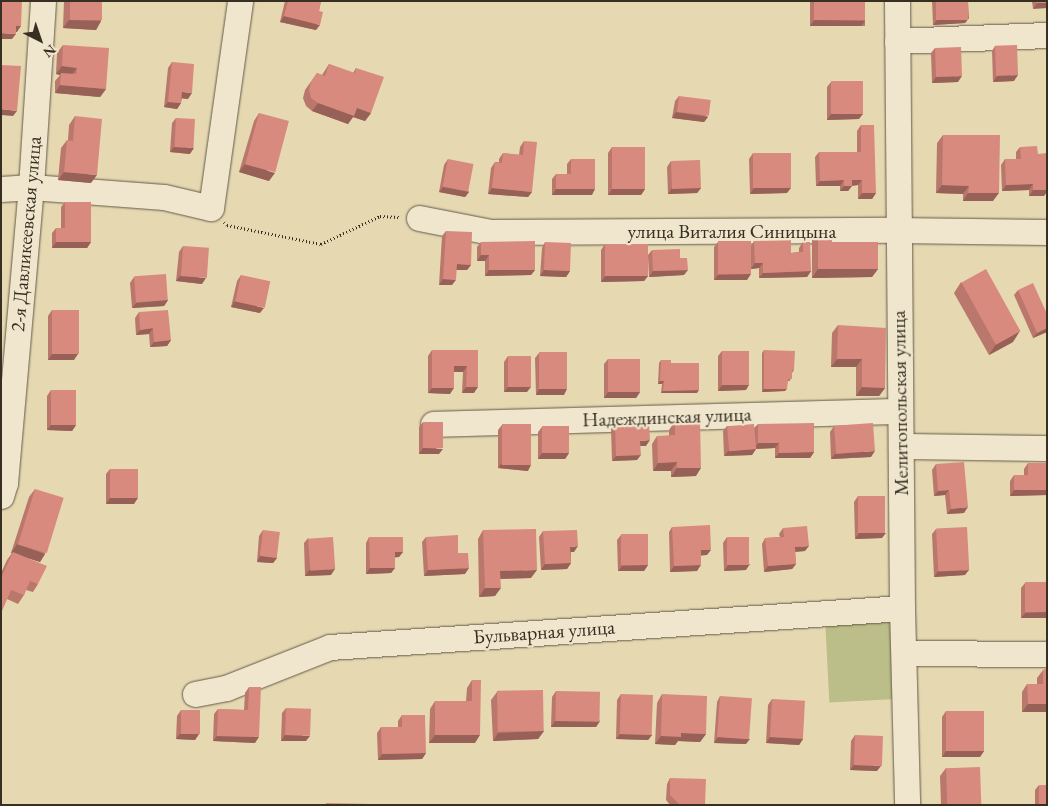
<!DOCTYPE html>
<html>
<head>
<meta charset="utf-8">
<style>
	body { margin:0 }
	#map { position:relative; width:1048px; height:806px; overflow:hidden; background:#e6d9b2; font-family:"EB Garamond",serif }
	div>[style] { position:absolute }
	.green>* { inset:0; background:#bbbe88; transform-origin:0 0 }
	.path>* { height:3px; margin-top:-1.5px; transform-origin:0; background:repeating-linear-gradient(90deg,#382f23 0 1px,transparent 0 3.5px) }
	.roads { filter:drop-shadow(0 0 1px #645a47) drop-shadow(0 0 1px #645a47) }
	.minor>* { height:25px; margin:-12.5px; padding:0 12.5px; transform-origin:12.5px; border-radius:12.5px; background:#efe6cd }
	.wall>* { inset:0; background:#ba776c; transform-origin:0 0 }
	.shaded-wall>* { inset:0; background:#976158 }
	.building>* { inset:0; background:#d88a7e; transform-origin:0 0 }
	span { translate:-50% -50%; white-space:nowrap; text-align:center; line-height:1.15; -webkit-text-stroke:4.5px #efe6cd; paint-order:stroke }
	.street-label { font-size:20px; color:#382f23 }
	.frame { position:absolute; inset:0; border:2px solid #382f23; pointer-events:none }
	.north { position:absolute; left:15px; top:15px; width:50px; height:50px; -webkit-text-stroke:4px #efe6cd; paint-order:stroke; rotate:139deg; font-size:14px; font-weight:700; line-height:20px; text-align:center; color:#382f23 }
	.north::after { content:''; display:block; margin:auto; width:18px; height:22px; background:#382f23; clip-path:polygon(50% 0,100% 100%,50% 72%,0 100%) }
</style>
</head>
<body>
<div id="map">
	<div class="green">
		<div style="left:892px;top:617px;width:82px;height:67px;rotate:87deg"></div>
	</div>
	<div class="path">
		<div style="left:224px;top:222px;width:4px;rotate:45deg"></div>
		<div style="left:227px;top:225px;width:96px;rotate:11.4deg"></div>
		<div style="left:321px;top:244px;width:65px;rotate:-25.4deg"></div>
		<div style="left:380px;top:216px;width:19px;rotate:3deg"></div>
	</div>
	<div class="roads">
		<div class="minor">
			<div style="left:897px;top:1px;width:607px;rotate:89.53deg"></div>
			<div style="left:902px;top:608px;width:197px;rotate:88.5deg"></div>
			<div style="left:897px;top:41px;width:150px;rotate:-2.3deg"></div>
			<div style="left:1px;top:189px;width:30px;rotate:-4deg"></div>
			<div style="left:31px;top:187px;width:133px;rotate:4.3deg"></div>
			<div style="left:164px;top:197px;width:48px;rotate:13.2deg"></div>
			<div style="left:211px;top:208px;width:209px;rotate:-82deg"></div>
			<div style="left:419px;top:218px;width:73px;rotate:11deg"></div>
			<div style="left:491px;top:232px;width:407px;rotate:-0.3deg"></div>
			<div style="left:898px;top:230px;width:149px;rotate:0.8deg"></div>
			<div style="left:433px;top:424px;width:467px;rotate:-1.6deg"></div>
			<div style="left:901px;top:446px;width:146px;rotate:0.8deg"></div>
			<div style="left:1px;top:496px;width:14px;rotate:-73deg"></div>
			<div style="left:5px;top:483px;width:297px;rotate:-85deg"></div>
			<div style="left:31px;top:187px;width:186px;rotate:-86.3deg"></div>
			<div style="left:904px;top:653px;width:143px;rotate:0.4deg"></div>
			<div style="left:195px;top:694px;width:32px;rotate:-11deg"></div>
			<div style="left:226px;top:688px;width:112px;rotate:-21.5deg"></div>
			<div style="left:330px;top:647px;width:573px;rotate:-3.9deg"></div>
		</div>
	</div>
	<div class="wall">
		<div style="clip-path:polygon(64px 1px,102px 1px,101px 21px,96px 30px,63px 28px)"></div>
		<div style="clip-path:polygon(285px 1px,321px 1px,319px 11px,316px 30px,280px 22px)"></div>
		<div style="left:810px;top:1px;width:55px;height:25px"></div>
		<div style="clip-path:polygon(932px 1px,968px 1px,969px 18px,965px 23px,933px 25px)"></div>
		<div style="clip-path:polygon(1032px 1px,1047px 1px,1033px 9px)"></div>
		<div style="clip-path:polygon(63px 45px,106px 89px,100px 97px,55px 93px,55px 81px,60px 75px,56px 74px,57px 53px)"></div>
		<div style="clip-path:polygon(995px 46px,1014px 81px,993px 82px,992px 51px)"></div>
		<div style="clip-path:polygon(935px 48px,958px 82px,932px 83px,931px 53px)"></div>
		<div style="clip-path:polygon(172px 62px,188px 99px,182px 98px,181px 103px,177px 109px,164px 107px,168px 68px)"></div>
		<div style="clip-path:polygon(329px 64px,353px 73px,356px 68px,371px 113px,365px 121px,353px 117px,348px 124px,312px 111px,306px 106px,303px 98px,305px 90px,317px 73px,322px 75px)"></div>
		<div style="clip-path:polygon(831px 82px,859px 119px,827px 120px,827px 87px)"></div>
		<div style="clip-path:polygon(679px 96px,708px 117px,704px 122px,672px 118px,675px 101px)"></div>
		<div style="clip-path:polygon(259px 113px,269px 181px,239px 172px,254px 121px)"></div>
		<div style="clip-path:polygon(75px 116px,91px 183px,58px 180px,61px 148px,67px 140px,68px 140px,69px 125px)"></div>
		<div style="clip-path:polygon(176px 118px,190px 154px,170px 152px,172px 123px)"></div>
		<div style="clip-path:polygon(861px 125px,876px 193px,872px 199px,858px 199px,858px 185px,852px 186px,848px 191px,840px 191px,840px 186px,816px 186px,815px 157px,819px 152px,857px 152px,857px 131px)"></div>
		<div style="clip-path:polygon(943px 135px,993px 201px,963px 201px,963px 194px,936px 193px,937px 143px)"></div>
		<div style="clip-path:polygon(524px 141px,532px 192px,528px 197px,488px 194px,491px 168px,495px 162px,499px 162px,499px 159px,503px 153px,519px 155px,520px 147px)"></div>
		<div style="clip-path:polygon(612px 147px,645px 189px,641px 195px,608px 195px,608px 153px)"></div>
		<div style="clip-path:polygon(1020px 147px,1038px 154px,1044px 196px,1029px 196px,1029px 190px,1002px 191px,1001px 165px,1005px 159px,1016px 159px,1016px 152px)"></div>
		<div style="clip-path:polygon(753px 153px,787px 193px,750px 194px,749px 159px)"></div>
		<div style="clip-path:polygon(448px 159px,469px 192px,465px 197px,439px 192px,444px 165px)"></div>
		<div style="clip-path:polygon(571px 159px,592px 195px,552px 195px,552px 179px,556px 174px,567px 174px,567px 164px)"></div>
		<div style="clip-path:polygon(671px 161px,701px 188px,697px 193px,668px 194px,667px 167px)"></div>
		<div style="clip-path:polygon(65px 202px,91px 242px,87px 248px,52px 248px,52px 233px,56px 228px,61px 228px,61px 207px)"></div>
		<div style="clip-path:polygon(446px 231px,471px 265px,467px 270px,456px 270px,452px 285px,439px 285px,442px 236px)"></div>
		<div style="clip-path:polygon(818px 232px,832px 242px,878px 269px,872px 277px,812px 278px,812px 240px)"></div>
		<div style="clip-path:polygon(754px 241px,791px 253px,799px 252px,799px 248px,803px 242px,811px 271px,807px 277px,759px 278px,759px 268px,751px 269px,747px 280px,714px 280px,714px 247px,718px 242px,751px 246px)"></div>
		<div style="clip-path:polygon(481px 242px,535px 270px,531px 275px,485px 276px,485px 261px,477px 261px,477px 247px)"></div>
		<div style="clip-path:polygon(545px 242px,570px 271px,566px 277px,540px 276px,542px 248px)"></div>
		<div style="clip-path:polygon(605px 244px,648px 255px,652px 250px,680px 258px,684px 275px,649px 277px,648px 256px,648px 276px,644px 281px,601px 282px,601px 250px)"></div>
		<div style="clip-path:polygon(183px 246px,202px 284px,176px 281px,179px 252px)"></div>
		<div style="clip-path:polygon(241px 275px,260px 313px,231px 307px,237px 281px)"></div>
		<div style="clip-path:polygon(134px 277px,168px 300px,164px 306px,132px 308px,130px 283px)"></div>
		<div style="clip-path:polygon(961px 282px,1013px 342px,989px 355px,954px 293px)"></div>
		<div style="clip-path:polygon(1018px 290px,1047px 314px,1047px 332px,1033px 338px,1014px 295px)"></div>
		<div style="clip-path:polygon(52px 310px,74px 360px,48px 360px,48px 316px)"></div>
		<div style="clip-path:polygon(139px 312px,171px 340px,167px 346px,150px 347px,149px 334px,136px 335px,135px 318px)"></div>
		<div style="clip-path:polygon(838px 325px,885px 388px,879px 396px,856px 396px,856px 367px,831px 367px,832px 333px)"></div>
		<div style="clip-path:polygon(432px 350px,478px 350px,474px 393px,462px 393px,463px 372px,454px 372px,450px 394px,428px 393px,428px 356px)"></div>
		<div style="clip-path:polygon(764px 350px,794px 370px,792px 373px,790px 381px,788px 381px,785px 391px,762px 392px,762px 353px)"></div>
		<div style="clip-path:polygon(722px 351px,746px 390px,718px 391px,718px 356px)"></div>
		<div style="clip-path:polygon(539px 353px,564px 395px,536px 395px,535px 358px)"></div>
		<div style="clip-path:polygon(508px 356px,527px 392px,504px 392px,504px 362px)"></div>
		<div style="clip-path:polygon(608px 359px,640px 392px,636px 398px,604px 398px,604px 364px)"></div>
		<div style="clip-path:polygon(661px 360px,671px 363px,697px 393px,661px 393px,662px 384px,658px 384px,659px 363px)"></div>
		<div style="clip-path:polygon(51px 390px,76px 425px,72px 431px,47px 430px,47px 396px)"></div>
		<div style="clip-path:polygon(675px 421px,696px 476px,671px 477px,671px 471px,653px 471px,652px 444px,657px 436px,669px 436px,669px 430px)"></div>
		<div style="clip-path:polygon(423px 422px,439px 454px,419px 454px,419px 427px)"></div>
		<div style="clip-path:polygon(615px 423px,646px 446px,640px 446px,637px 460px,612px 461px,611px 429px)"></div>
		<div style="clip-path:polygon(758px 424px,814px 452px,810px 458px,775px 458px,775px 448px,756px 449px,752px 455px,724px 456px,723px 431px,727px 426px,754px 428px)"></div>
		<div style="clip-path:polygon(502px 425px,528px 471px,498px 468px,498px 430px)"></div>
		<div style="clip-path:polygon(834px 426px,871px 457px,831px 459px,830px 432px)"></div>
		<div style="clip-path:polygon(542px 427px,569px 453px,565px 459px,538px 459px,538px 432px)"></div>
		<div style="clip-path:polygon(1028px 463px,1047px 463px,1047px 495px,1010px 496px,1010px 481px,1014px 475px,1024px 475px,1024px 469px)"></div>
		<div style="clip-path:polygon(936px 464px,964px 513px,947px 514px,945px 495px,934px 496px,932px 470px)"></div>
		<div style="clip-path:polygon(110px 469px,134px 504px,106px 504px,106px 474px)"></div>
		<div style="clip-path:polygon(35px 489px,45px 554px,40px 562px,28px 558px,38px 584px,33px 592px,26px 590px,24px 595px,18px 604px,7px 599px,1px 612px,1px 573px,7px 560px,12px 553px,11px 553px,29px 497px)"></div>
		<div style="clip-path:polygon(858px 496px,882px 538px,855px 539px,854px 502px)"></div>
		<div style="clip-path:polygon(672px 527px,707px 555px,701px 555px,697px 571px,670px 572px,669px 532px)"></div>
		<div style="clip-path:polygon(783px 528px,805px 551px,795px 552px,796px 564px,792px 569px,764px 572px,762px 544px,765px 538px,780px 537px,779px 534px)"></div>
		<div style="clip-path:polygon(936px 529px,965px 575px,934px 577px,932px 534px)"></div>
		<div style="clip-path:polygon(263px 530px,277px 558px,273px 563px,257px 562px,259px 536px)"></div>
		<div style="clip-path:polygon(483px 530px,531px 578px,500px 579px,495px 596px,479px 597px,478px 539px)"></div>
		<div style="clip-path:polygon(543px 531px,574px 552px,571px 552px,571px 563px,567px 569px,541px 570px,539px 537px)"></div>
		<div style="clip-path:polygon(621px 535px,648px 565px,644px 571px,618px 571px,617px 540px)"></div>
		<div style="clip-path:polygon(369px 537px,403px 552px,399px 557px,395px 557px,395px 568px,391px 573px,366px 574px,366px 543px)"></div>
		<div style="clip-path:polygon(426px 537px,458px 553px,465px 574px,424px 576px,422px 542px)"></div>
		<div style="clip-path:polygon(727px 537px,746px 570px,724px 571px,723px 543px)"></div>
		<div style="clip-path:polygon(308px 538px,331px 575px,305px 576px,304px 543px)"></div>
		<div style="clip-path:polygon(1047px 582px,1047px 618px,1021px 618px,1021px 588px,1025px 583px)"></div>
		<div style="clip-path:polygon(1047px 669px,1047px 712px,1022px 712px,1022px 692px,1027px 684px,1037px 684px,1037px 678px,1043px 670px)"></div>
		<div style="clip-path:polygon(472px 680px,475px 743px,429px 743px,430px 709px,435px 701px,466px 701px,467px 688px)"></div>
		<div style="clip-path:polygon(249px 687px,255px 743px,213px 741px,214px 714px,218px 709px,244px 710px,245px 693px)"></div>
		<div style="clip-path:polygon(556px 691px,600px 721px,596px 727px,551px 727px,552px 697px)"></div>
		<div style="clip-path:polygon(497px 692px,544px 731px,538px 739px,493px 741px,491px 700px)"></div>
		<div style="clip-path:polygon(621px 694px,652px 735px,648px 740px,616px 739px,617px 700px)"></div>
		<div style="clip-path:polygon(662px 694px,706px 734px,700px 742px,678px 741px,675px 745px,655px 744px,657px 703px)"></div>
		<div style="clip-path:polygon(720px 696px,746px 744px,714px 743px,717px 702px)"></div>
		<div style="clip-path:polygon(772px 699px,803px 739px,799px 745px,766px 743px,768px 705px)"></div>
		<div style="clip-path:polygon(286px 708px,306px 741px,281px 741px,282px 713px)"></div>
		<div style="clip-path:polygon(181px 710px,199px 734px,195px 740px,176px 739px,177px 716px)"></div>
		<div style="clip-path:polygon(946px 711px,984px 751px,980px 757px,942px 757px,942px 717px)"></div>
		<div style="clip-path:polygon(402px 715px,426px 753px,422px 759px,378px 760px,377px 733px,381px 727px,398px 727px,398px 721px)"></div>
		<div style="clip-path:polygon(855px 735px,877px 771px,850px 770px,851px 741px)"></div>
		<div style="clip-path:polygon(946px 768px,981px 805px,941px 805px,940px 776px)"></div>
		<div style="clip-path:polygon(670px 778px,705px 805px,670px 805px,666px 800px,667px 784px)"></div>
		<div style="clip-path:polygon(1039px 785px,1047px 805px,1035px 805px,1035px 790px)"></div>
	</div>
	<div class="shaded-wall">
		<div style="clip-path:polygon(1037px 3px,1047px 3px,1047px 8px,1033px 9px)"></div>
		<div style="clip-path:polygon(284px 16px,320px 25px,316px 30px,280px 22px)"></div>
		<div style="clip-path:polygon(969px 18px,965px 23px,933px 25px,937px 20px)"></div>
		<div style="clip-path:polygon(69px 20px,101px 21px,96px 30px,63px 28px)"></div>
		<div style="clip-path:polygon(814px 20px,865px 21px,861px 26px,810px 26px)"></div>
		<div style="clip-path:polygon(16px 26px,21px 26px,17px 32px,12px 32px)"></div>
		<div style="clip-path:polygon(1px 33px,16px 34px,12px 39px,1px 39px)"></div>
		<div style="clip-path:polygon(62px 66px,77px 68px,71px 76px,61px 73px,60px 75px,56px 74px)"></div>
		<div style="clip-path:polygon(1018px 75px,1014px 81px,993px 82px,997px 76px)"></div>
		<div style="clip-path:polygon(962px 76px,958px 82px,932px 83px,936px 77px)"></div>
		<div style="clip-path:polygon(60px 85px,106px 89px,100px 97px,55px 93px)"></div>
		<div style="clip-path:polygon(182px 92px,192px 93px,188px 99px,178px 98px)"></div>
		<div style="clip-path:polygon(168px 102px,181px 103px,177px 109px,164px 107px)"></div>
		<div style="clip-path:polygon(318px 103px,357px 108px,371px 113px,365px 121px,353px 117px,348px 124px,312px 111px)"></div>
		<div style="clip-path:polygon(1px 109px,17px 111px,13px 116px,1px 115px)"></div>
		<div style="clip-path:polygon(676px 112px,708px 117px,704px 122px,672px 118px)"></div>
		<div style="clip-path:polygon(831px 114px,863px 114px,859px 119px,827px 120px)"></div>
		<div style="clip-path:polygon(174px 147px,194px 148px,190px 154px,170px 152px)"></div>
		<div style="clip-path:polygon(245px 164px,275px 173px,269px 181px,239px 172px)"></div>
		<div style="clip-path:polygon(64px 172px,97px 175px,91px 183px,58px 180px)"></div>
		<div style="clip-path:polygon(844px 180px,840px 186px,816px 186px,820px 181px)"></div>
		<div style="clip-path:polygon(852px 180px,862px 180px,858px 185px,848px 186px)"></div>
		<div style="clip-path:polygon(1033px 184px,1029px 190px,1002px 191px,1006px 185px)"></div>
		<div style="clip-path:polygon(942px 185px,969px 186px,963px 194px,936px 193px)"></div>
		<div style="clip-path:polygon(844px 186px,852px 186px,848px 191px,840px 191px)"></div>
		<div style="clip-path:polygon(443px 187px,469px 192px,465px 197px,439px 192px)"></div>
		<div style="clip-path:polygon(492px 188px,532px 192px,528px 197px,488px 194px)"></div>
		<div style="clip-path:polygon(672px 188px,701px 188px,697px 193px,668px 194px)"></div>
		<div style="clip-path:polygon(754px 188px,791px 188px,787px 193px,750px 194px)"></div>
		<div style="clip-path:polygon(556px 189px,595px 189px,592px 195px,552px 195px)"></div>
		<div style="clip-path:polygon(612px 189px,645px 189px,641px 195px,608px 195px)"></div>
		<div style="clip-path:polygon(1033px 190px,1047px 190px,1047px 192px,1044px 196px,1029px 196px)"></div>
		<div style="clip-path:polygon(862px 193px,876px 193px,872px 199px,858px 199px)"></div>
		<div style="clip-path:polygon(968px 193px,999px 193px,993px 201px,963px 201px)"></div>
		<div style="clip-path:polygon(56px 242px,91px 242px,87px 248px,52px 248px)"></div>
		<div style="clip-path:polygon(481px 255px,489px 255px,485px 261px,477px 261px)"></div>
		<div style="clip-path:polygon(755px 263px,763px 263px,759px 268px,751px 269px)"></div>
		<div style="clip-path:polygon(457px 264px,471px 265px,467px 270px,453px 270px)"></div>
		<div style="clip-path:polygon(818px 269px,878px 269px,872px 277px,812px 278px)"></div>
		<div style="clip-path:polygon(489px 270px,535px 270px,531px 275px,485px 276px)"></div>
		<div style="clip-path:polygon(544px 270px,570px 271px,566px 277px,540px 276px)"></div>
		<div style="clip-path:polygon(688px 270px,684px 275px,649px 277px,653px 271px)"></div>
		<div style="clip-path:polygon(811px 271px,807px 277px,759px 278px,763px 273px)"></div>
		<div style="clip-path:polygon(751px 274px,747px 280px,714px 280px,718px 275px)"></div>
		<div style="clip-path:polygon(180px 276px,206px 278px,202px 284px,176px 281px)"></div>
		<div style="clip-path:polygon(605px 276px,648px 276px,644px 281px,601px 282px)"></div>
		<div style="clip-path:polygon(443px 279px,456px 280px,452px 285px,439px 285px)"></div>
		<div style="clip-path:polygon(168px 300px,164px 306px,132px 308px,136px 303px)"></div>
		<div style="clip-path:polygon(235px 301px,264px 308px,260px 313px,231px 307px)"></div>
		<div style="clip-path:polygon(153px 328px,149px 334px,136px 335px,140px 330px)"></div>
		<div style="clip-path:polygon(1047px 328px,1047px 332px,1033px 338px,1037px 333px)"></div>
		<div style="clip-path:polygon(1020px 331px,1013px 342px,989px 355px,996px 344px)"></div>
		<div style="clip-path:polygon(171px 340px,167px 346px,150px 347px,154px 342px)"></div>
		<div style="clip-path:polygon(52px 354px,78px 354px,74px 360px,48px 360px)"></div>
		<div style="clip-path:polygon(837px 359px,862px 359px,856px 367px,831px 367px)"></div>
		<div style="clip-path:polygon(454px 366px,467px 366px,463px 372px,450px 372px)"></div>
		<div style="clip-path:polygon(660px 381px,664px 381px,662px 384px,658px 384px)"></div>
		<div style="clip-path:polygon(722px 385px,749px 385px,746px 390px,718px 391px)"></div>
		<div style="clip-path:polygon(466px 387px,478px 387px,474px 393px,462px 393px)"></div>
		<div style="clip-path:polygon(508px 387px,531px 387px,527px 392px,504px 392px)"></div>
		<div style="clip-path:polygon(862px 387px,885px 388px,879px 396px,856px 396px)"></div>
		<div style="clip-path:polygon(432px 388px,454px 388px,450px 394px,428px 393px)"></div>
		<div style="clip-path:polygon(539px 389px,567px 389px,564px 395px,536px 395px)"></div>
		<div style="clip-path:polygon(764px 389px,787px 389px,785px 391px,762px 392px)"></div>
		<div style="clip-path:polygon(699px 390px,697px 393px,661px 393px,663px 391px)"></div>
		<div style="clip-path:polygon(608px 392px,640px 392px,636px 398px,604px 398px)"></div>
		<div style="clip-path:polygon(51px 425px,76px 425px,72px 431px,47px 430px)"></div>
		<div style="clip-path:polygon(650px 440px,646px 446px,636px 446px,640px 441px)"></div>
		<div style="clip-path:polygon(758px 443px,779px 443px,775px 448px,754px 449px)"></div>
		<div style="clip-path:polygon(423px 448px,443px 449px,439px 454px,419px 454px)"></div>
		<div style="clip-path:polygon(756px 449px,752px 455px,724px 456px,728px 451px)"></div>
		<div style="clip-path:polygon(875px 451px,871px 457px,831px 459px,835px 454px)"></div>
		<div style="clip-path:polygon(814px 452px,810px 458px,775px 458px,779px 453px)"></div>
		<div style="clip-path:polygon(542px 453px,569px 453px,565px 459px,538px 459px)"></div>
		<div style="clip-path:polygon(641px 455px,637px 460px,612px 461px,616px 456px)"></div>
		<div style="clip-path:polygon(677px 462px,671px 471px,653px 471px,658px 463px)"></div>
		<div style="clip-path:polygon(502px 463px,531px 465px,528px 471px,498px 468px)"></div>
		<div style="clip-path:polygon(677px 468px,701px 468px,696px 476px,671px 477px)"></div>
		<div style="clip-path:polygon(949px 490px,945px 495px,934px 496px,938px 491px)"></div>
		<div style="clip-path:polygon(1014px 490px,1047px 490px,1047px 495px,1010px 496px)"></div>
		<div style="clip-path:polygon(110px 498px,138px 498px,134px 504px,106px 504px)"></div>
		<div style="clip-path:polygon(968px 507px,964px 513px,947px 514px,951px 509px)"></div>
		<div style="clip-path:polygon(859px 533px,886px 533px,882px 538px,855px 539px)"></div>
		<div style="clip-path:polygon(17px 544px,45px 554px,40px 562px,11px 553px)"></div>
		<div style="clip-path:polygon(578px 546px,574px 552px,567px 552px,570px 547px)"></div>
		<div style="clip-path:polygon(809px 546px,805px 551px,791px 552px,795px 547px)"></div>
		<div style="clip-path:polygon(701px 550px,711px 550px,707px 555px,697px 556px)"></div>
		<div style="clip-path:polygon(395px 552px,403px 552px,399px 557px,391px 558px)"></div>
		<div style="clip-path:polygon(260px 556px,277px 558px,273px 563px,257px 562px)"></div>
		<div style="clip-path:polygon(571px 563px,567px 569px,541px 570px,545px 564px)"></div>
		<div style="clip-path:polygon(750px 564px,746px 570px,724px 571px,728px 565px)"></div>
		<div style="clip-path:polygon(796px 564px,792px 569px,764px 572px,768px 566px)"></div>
		<div style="clip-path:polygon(648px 565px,644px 571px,618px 571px,622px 566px)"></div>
		<div style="clip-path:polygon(701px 565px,697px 571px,670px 572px,674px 566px)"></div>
		<div style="clip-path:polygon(370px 568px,395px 568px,391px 573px,366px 574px)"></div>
		<div style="clip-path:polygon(469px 568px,465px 574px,424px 576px,428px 570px)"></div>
		<div style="clip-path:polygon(335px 569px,331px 575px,305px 576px,309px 570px)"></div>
		<div style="clip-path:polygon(537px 570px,531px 578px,494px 579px,500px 571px)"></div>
		<div style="clip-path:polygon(969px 570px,965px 575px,934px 577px,938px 571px)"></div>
		<div style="clip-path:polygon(485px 588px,501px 588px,495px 596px,479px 597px)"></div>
		<div style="clip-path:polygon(1047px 612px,1047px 618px,1021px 618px,1025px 613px)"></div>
		<div style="clip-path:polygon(1028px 704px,1047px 704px,1047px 712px,1022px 712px)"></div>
		<div style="clip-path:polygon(555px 721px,600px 721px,596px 727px,551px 727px)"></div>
		<div style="clip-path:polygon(544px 731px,538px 739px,493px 741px,498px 733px)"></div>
		<div style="clip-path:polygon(681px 733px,706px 734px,700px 742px,678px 741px,675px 745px,655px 744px,661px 736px)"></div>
		<div style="clip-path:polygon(180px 734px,199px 734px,195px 740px,176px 739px)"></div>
		<div style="clip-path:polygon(620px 734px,652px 735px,648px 740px,616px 739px)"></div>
		<div style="clip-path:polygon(285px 735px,310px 736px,306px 741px,281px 741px)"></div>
		<div style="clip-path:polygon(435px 735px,480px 735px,475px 743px,429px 743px)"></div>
		<div style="clip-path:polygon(217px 736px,259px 737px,255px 743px,213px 741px)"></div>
		<div style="clip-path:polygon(718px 737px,750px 739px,746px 744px,714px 743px)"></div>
		<div style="clip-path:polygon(770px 737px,803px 739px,799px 745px,766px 743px)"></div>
		<div style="clip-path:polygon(946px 751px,984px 751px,980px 757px,942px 757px)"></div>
		<div style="clip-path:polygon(426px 753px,422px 759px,378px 760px,382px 754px)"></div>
		<div style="clip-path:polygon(854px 765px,881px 766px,877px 771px,850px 770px)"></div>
	</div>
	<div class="building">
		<div style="clip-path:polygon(1px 1px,22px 1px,21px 26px,16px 26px,16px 34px,1px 33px)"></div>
		<div style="left:70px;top:1px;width:32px;height:19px"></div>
		<div style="clip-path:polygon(288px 1px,321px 1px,319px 11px,323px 12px,320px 25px,284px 16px)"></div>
		<div style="left:814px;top:1px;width:51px;height:19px"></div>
		<div style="left:936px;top:1px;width:32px;height:19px"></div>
		<div style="left:1036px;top:1px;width:11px;height:2px"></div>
		<div style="clip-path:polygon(63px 45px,109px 48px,106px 89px,60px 85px,61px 73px,76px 74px,77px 68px,62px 66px)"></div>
		<div style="left:1017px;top:45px;width:30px;height:22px;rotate:88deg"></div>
		<div style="left:961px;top:47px;width:29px;height:26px;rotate:88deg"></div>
		<div style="clip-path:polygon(172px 62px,194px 64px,192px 93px,182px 92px,181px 103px,168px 102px)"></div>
		<div style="clip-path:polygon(329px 64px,355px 73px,356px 68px,384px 77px,371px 113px,357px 108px,354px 116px,318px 103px,311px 98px,309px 90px,311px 82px,317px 73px,325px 76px)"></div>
		<div style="clip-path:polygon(1px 65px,21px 66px,17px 111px,1px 109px)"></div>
		<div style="left:863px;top:81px;width:33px;height:32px;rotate:90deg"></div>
		<div style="left:679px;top:96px;width:32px;height:16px;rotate:7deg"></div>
		<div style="left:259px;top:113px;width:31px;height:53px;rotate:15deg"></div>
		<div style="clip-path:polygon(75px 116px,102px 119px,97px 175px,64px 172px,67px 140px,73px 141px)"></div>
		<div style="left:176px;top:118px;width:19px;height:29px;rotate:3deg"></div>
		<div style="clip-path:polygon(861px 125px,874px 125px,876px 193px,862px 193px,862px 180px,852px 180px,852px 186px,844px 186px,844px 180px,820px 181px,819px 152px,861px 152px)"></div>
		<div style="clip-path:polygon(943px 135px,1000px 135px,999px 193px,968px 193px,969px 186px,942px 185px)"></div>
		<div style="clip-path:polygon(524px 141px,537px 142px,532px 192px,492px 188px,495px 162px,502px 163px,503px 153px,523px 155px)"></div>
		<div style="clip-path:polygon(1037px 146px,1038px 154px,1047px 153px,1047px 190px,1033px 190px,1033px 184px,1006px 185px,1005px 159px,1021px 159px,1020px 147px)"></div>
		<div style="left:612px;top:147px;width:33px;height:42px"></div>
		<div style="left:753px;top:153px;width:38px;height:35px"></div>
		<div style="left:448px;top:159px;width:26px;height:28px;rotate:11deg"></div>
		<div style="clip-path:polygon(571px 159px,595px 159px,595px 189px,556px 189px,556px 174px,571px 174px)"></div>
		<div style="left:700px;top:160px;width:28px;height:29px;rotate:88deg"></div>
		<div style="clip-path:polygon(65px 202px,91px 202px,91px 242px,56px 242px,56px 228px,65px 228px)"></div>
		<div style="clip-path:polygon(446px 231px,472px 232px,471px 265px,457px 264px,456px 280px,443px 279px)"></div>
		<div style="clip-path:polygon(818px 232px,832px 232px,832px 242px,878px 242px,878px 269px,818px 269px)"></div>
		<div style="clip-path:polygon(791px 240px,791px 253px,803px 252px,803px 242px,810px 242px,811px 271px,763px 273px,763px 263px,755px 263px,754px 241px)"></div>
		<div style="clip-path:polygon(535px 241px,535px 270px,489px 270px,489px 255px,481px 255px,481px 242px)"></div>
		<div style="left:751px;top:241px;width:33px;height:33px;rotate:90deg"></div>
		<div style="left:545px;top:242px;width:26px;height:28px;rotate:2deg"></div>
		<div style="left:605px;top:244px;width:43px;height:32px"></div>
		<div style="left:183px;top:246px;width:26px;height:30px;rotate:4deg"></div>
		<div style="clip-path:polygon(680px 249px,680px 258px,687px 258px,688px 270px,653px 271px,652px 250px)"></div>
		<div style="left:986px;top:269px;width:71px;height:28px;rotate:61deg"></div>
		<div style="left:166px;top:274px;width:26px;height:32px;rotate:86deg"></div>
		<div style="left:241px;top:275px;width:30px;height:27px;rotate:12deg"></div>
		<div style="clip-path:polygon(1033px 283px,1047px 314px,1047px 328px,1037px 333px,1018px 290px)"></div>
		<div style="left:52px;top:310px;width:27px;height:44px"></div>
		<div style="clip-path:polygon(168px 310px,171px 340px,154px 342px,153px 328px,140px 330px,139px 312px)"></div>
		<div style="clip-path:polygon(838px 325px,886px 328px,885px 388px,862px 387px,862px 359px,837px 359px)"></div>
		<div style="clip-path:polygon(432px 350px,478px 350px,478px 387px,466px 387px,467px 366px,454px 366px,454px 388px,432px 388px)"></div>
		<div style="clip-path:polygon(764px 350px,795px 351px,794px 370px,792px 370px,792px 379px,788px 379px,787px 389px,764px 389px)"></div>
		<div style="left:722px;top:351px;width:27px;height:34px"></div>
		<div style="left:567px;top:352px;width:37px;height:28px;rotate:90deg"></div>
		<div style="left:508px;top:356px;width:23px;height:31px"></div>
		<div style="left:608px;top:359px;width:32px;height:33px"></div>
		<div style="clip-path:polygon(661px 360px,671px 360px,671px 363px,699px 363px,699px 390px,663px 391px,664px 381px,660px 381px)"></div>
		<div style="left:51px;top:390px;width:25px;height:35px"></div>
		<div style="clip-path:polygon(675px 421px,700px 421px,701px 468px,677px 468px,677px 462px,658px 463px,657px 436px,675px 435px)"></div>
		<div style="left:423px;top:422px;width:20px;height:26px"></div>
		<div style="clip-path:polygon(649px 422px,650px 440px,640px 441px,641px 455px,616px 456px,615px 423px)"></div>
		<div style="clip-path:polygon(814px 423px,814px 452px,779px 453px,779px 443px,758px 443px,758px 424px)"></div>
		<div style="left:873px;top:423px;width:28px;height:39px;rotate:86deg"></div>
		<div style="left:531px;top:424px;width:41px;height:29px;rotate:90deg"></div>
		<div style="left:754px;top:424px;width:25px;height:27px;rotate:85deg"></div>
		<div style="left:569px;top:426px;width:27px;height:27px;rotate:90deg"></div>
		<div style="clip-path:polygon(964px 462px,968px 507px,951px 509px,949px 490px,938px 491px,936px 464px)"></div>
		<div style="clip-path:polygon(1028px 463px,1047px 463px,1047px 490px,1014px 490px,1014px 475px,1028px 475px)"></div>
		<div style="left:110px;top:469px;width:28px;height:29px"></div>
		<div style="left:35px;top:489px;width:30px;height:58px;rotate:17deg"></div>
		<div style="left:858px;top:496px;width:27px;height:37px"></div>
		<div style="clip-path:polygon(710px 525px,711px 550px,701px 550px,701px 565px,674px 566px,672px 527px)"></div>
		<div style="clip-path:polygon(807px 526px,809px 546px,795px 547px,796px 564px,768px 566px,765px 538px,784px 537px,783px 528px)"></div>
		<div style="left:967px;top:527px;width:43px;height:31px;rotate:87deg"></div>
		<div style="clip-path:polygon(536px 529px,537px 570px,500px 571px,501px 588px,485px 588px,483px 530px)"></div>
		<div style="left:263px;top:530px;width:17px;height:26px;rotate:7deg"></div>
		<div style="clip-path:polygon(577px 530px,578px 546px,570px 547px,571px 563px,545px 564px,543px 531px)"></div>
		<div style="left:648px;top:534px;width:31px;height:27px;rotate:90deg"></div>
		<div style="clip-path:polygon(458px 535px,458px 553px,468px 553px,469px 568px,428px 570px,426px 537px)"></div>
		<div style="left:333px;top:537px;width:32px;height:25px;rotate:86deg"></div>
		<div style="clip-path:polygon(369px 537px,403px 537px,403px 552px,395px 552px,395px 568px,370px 568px)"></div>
		<div style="left:727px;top:537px;width:22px;height:28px"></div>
		<div style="clip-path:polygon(13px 552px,47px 566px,38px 584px,30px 581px,24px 595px,11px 590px,2px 611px,1px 578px)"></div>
		<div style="left:1047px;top:582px;width:30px;height:22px;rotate:90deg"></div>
		<div style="clip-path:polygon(1047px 669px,1047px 704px,1028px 704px,1027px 684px,1043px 684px,1043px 670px)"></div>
		<div style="clip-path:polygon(472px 680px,481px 680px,480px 735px,435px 735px,435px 701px,472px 701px)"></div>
		<div style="clip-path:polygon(249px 687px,261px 687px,259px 737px,217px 736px,218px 709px,248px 710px)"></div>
		<div style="left:543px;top:690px;width:41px;height:46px;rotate:89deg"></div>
		<div style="left:556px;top:691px;width:44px;height:30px;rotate:1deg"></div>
		<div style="left:621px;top:694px;width:32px;height:40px;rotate:2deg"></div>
		<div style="clip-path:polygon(662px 694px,707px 696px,706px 734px,681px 733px,681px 737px,661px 736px)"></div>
		<div style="left:720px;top:696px;width:32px;height:41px;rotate:4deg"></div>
		<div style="left:772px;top:699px;width:33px;height:38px;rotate:3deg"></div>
		<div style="left:286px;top:708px;width:25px;height:27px;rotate:2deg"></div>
		<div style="left:181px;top:710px;width:19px;height:24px"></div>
		<div style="left:946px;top:711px;width:38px;height:40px"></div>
		<div style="clip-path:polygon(402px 715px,425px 715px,426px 753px,382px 754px,381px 727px,402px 727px)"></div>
		<div style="left:855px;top:735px;width:28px;height:30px;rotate:2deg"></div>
		<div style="left:980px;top:767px;width:38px;height:34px;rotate:88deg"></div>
		<div style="clip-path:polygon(670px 778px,706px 779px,705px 805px,680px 805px,670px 795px)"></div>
		<div style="left:1039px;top:785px;width:8px;height:20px"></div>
		<div style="clip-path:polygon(326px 803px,371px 804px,371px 805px,326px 805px)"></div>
	</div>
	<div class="street-label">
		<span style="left:732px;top:231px">улица Виталия Синицына</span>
		<span style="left:26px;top:234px;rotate:-85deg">2-я Давликеевская улица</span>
		<span style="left:900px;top:403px;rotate:-91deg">Мелитопольская улица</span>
		<span style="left:667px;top:417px;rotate:-2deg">Надеждинская улица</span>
		<span style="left:544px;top:632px;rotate:-4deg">Бульварная улица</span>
	</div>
	<div class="frame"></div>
	<div class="north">N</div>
</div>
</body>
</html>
